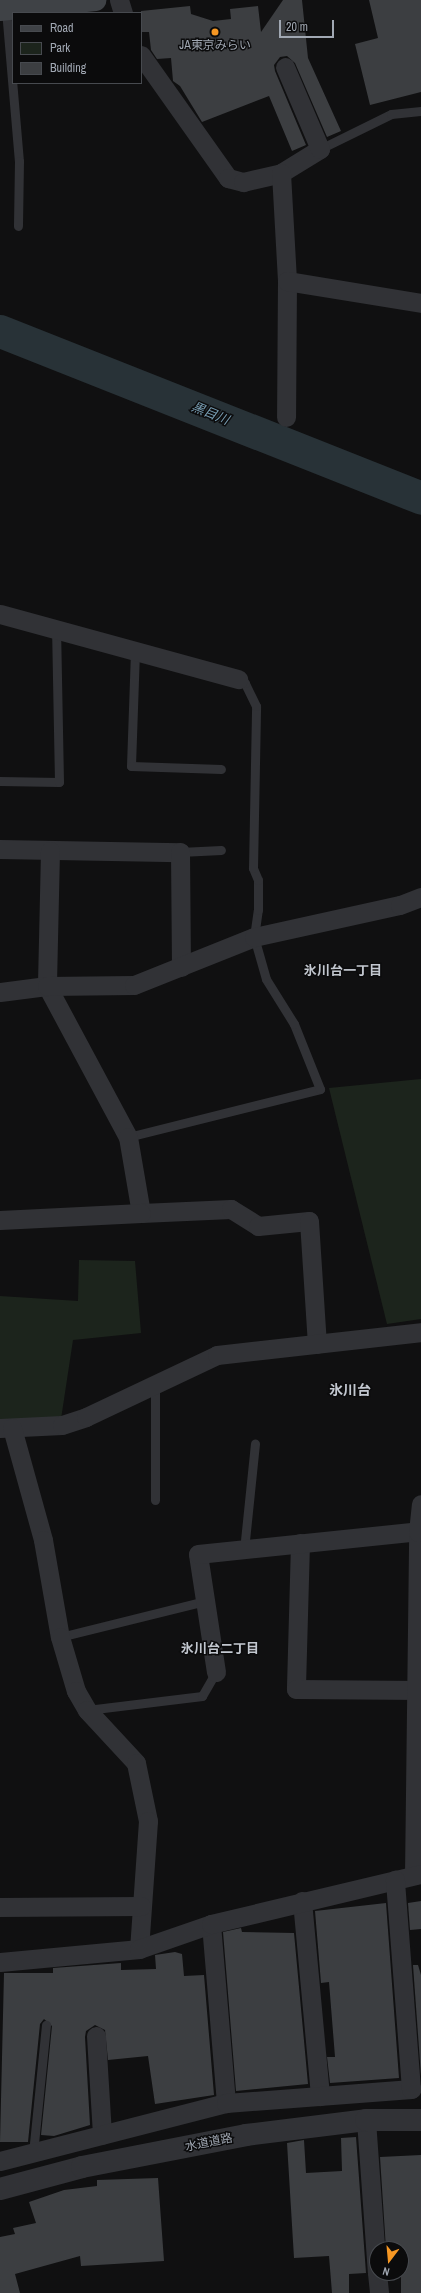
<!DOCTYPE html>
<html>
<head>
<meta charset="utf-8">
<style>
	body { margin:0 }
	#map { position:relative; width:421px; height:2293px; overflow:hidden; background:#101011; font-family:"Archivo Narrow","Noto Sans JP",sans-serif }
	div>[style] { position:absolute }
	.green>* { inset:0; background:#1c241c }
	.river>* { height:33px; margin:-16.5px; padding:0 16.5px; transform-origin:16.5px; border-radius:16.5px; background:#283237 }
	.building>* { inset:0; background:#3c3e41 }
	.service>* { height:9px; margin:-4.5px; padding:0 4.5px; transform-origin:4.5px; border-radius:4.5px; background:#313236 }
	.minor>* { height:19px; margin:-9.5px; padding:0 9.5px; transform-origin:9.5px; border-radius:9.5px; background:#313236 }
	.tertiary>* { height:22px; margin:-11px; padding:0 11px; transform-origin:11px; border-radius:11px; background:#313236 }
	.secondary>* { height:22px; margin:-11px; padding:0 11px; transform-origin:11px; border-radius:11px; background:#3f4246 }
	.dots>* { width:11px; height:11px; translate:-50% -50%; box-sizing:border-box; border:2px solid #0b0b0c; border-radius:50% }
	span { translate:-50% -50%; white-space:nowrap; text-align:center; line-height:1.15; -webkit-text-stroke:3px #0b0b0c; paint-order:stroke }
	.poi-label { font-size:12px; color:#a1a8b3 }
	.street-label { font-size:12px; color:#a1a8b3 }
	.water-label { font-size:13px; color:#769bb0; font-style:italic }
	.neighbourhood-label { font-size:13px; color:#c2c7cf; font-weight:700 }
	.quarter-label { font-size:14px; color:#c2c7cf; font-weight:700 }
	.legend { position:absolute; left:12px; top:12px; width:130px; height:72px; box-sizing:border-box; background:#0b0b0c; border:1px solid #474a4f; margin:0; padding:5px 7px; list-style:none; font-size:12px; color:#a1a8b3 }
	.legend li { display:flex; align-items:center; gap:8px; height:20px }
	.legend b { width:20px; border:1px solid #474a4f }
	.north { position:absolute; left:369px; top:2241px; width:40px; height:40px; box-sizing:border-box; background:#0b0b0c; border:1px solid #474a4f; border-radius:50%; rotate:196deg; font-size:11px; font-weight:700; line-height:16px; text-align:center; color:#a1a8b3 }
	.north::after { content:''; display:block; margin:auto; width:14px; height:18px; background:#f69723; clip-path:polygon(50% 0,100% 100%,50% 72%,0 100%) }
	.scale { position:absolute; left:279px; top:20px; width:55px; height:18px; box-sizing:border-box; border:2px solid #a1a8b3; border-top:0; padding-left:5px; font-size:12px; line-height:14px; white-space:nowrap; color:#a1a8b3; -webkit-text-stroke:3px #0b0b0c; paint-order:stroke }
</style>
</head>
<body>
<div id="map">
	<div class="green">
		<div style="clip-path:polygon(421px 1079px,421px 1319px,387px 1324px,329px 1088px)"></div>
		<div style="clip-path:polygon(79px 1260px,135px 1261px,141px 1333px,73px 1340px,61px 1419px,0 1419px,0 1296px,78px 1301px)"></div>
	</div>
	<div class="river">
		<div style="left:0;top:331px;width:453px;rotate:21.6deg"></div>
	</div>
	<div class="building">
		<div style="clip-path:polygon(283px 0,302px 0,308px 58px,341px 131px,327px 137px,295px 63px,287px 56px,280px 57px,274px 65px,275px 71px,306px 145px,292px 151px,269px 96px,202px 122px,180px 86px,173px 81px,171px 58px,157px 59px,151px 50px,149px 32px,141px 32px,141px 11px,190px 6px,191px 14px,213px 21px,231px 19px,230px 9px,258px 6px,261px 32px)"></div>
		<div style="clip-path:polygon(369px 0,421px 0,421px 92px,370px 105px,355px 44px,378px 38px)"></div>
		<div style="clip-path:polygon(421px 1901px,421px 1929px,410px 1930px,408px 1903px)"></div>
		<div style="clip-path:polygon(386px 1903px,399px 2078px,330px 2083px,327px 2057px,335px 2057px,329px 1982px,321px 1983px,315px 1911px)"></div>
		<div style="clip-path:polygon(241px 1928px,242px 1932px,294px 1933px,308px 2084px,236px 2091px,223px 1932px)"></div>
		<div style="clip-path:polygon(175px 1952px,182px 1954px,184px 1976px,204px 1975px,214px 2095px,155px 2104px,148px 2056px,108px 2060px,105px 2030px,95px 2025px,86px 2031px,85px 2037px,90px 2125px,54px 2136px,41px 2135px,52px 2026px,44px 2019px,40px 2024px,28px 2142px,0 2142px,4px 1973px,53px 1973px,53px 1968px,121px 1963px,121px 1970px,156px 1969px,155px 1955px)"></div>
		<div style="clip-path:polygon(413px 1965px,418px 1965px,421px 1975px,421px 2076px)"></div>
		<div style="clip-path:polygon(356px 2137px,366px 2273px,349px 2274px,349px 2293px,332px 2293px,329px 2256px,294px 2258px,287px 2143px,304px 2140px,306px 2173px,342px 2171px,341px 2138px)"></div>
		<div style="clip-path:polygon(421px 2155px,421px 2293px,401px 2293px,401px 2249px,386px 2249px,380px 2157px)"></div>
		<div style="clip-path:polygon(158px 2178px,164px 2261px,81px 2266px,80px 2256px,15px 2274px,20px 2293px,0 2293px,0 2237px,15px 2234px,13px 2228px,36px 2223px,29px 2202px,64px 2190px,97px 2186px,97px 2180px)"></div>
	</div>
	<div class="service">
		<div style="left:6px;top:10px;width:152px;rotate:85.1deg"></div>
		<div style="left:19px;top:161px;width:65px;rotate:90.9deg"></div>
		<div style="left:320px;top:149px;width:79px;rotate:-26.2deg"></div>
		<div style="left:391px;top:114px;width:30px;rotate:-6deg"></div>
		<div style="left:135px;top:651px;width:115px;rotate:92deg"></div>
		<div style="left:131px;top:766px;width:90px;rotate:1.9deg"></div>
		<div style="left:0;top:781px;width:59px;rotate:1deg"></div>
		<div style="left:59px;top:782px;width:152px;rotate:-91.1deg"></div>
		<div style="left:180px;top:852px;width:41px;rotate:-2.8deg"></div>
		<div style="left:128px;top:1137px;width:198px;rotate:-14deg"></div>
		<div style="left:320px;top:1089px;width:70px;rotate:-111.8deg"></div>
		<div style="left:294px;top:1024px;width:53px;rotate:-121.9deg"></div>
		<div style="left:266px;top:979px;width:44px;rotate:-105.9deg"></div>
		<div style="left:254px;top:937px;width:27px;rotate:-82deg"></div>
		<div style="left:258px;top:910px;width:30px;rotate:-90deg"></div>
		<div style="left:258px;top:880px;width:13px;rotate:-113deg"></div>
		<div style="left:253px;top:868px;width:162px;rotate:-88.9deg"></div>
		<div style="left:256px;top:706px;width:25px;rotate:-116deg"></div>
		<div style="left:245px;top:683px;width:8px;rotate:-150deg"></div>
		<div style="left:155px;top:1384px;width:116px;rotate:90deg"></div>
		<div style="left:244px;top:1550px;width:107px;rotate:-84.1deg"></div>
		<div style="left:60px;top:1637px;width:149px;rotate:-13.9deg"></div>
		<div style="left:87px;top:1710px;width:116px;rotate:-6.9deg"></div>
		<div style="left:202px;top:1696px;width:28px;rotate:-60deg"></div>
		<div style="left:33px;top:2153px;width:129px;rotate:-84.2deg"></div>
	</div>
	<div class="minor">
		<div style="left:119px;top:0;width:14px;rotate:73deg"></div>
		<div style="left:141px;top:55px;width:151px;rotate:54.7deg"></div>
		<div style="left:228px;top:178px;width:16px;rotate:15deg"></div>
		<div style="left:243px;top:182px;width:39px;rotate:-13deg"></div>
		<div style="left:281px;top:173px;width:46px;rotate:-31.6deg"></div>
		<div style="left:320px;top:149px;width:89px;rotate:-113.1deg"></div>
		<div style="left:281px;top:173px;width:108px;rotate:86.8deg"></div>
		<div style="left:287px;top:281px;width:136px;rotate:90.4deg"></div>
		<div style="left:287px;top:281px;width:136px;rotate:9.3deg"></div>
		<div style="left:0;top:614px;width:247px;rotate:15.3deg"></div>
		<div style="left:0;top:849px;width:180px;rotate:1deg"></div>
		<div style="left:180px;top:852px;width:115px;rotate:89.5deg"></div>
		<div style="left:50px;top:851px;width:135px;rotate:91.3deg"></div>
		<div style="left:47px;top:986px;width:171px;rotate:61.8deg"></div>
		<div style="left:128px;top:1137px;width:77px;rotate:80.3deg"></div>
		<div style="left:141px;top:1213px;width:90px;rotate:-2.5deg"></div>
		<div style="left:231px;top:1209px;width:32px;rotate:32deg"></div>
		<div style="left:258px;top:1226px;width:51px;rotate:-5.6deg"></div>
		<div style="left:309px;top:1221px;width:123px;rotate:86.3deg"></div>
		<div style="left:0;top:992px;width:47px;rotate:-7.3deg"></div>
		<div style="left:47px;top:986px;width:87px;rotate:-0.7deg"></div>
		<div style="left:134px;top:985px;width:129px;rotate:-21.8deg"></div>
		<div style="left:254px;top:937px;width:149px;rotate:-12.4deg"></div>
		<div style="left:400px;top:905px;width:22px;rotate:-21deg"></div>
		<div style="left:0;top:1220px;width:141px;rotate:-2.8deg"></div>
		<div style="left:0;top:1428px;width:62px;rotate:-2.8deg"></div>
		<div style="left:62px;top:1425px;width:25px;rotate:-18deg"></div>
		<div style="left:86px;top:1417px;width:145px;rotate:-25.3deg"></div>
		<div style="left:217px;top:1355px;width:205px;rotate:-6.4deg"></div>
		<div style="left:12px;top:1428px;width:116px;rotate:74.5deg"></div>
		<div style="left:43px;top:1540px;width:98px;rotate:80.1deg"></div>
		<div style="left:60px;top:1637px;width:56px;rotate:73.5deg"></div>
		<div style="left:76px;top:1691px;width:22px;rotate:60deg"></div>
		<div style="left:87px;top:1710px;width:72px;rotate:47.2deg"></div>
		<div style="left:136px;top:1763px;width:59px;rotate:78.3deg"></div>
		<div style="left:148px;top:1821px;width:128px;rotate:94deg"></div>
		<div style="left:300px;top:1543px;width:146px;rotate:91.6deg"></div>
		<div style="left:296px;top:1689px;width:125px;rotate:0.5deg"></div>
		<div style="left:216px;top:1672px;width:119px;rotate:-98.7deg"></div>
		<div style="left:198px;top:1554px;width:224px;rotate:-5.9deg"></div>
		<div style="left:414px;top:1875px;width:343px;rotate:-89.3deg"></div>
		<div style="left:418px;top:1532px;width:28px;rotate:-84deg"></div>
		<div style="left:302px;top:1901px;width:196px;rotate:84.7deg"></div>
		<div style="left:0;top:1907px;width:141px;rotate:-0.4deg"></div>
		<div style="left:211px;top:1924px;width:180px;rotate:85.2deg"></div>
		<div style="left:0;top:1962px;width:140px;rotate:-5.3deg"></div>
		<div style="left:139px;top:1949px;width:76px;rotate:-19.1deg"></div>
		<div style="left:211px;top:1924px;width:216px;rotate:-13.4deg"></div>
		<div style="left:96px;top:2036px;width:99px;rotate:86.5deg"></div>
		<div style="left:366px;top:2120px;width:152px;rotate:85.9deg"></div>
		<div style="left:0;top:2161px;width:233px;rotate:-14.4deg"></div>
		<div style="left:226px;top:2103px;width:186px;rotate:-4.3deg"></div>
		<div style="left:411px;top:2089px;width:210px;rotate:-94.4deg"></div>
		<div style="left:377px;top:2273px;width:20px;rotate:84deg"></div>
	</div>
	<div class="tertiary">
		<div style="left:0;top:2189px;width:85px;rotate:-15deg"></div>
		<div style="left:82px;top:2167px;width:167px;rotate:-11deg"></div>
		<div style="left:246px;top:2135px;width:121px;rotate:-7.1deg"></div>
		<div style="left:366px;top:2120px;width:55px"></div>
	</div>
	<div class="secondary">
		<div style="left:0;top:10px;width:96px;rotate:-6deg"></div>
	</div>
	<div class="dots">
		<div style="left:215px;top:32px;background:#f69723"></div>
	</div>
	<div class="poi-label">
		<span style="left:215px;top:46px">JA東京みらい</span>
	</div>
	<div class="street-label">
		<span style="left:209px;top:2143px;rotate:-11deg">水道道路</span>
	</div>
	<div class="water-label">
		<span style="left:210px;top:414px;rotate:22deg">黒目川</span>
	</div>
	<div class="neighbourhood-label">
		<span style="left:343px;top:971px">氷川台一丁目</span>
		<span style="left:220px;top:1649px">氷川台二丁目</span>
	</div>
	<div class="quarter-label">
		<span style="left:350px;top:1390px">氷川台</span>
	</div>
	<ul class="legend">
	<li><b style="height:5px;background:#3f4246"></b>Road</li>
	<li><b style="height:11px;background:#1c241c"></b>Park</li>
	<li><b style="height:11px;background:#3c3e41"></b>Building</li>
	</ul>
	<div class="north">N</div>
	<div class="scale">20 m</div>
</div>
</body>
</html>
